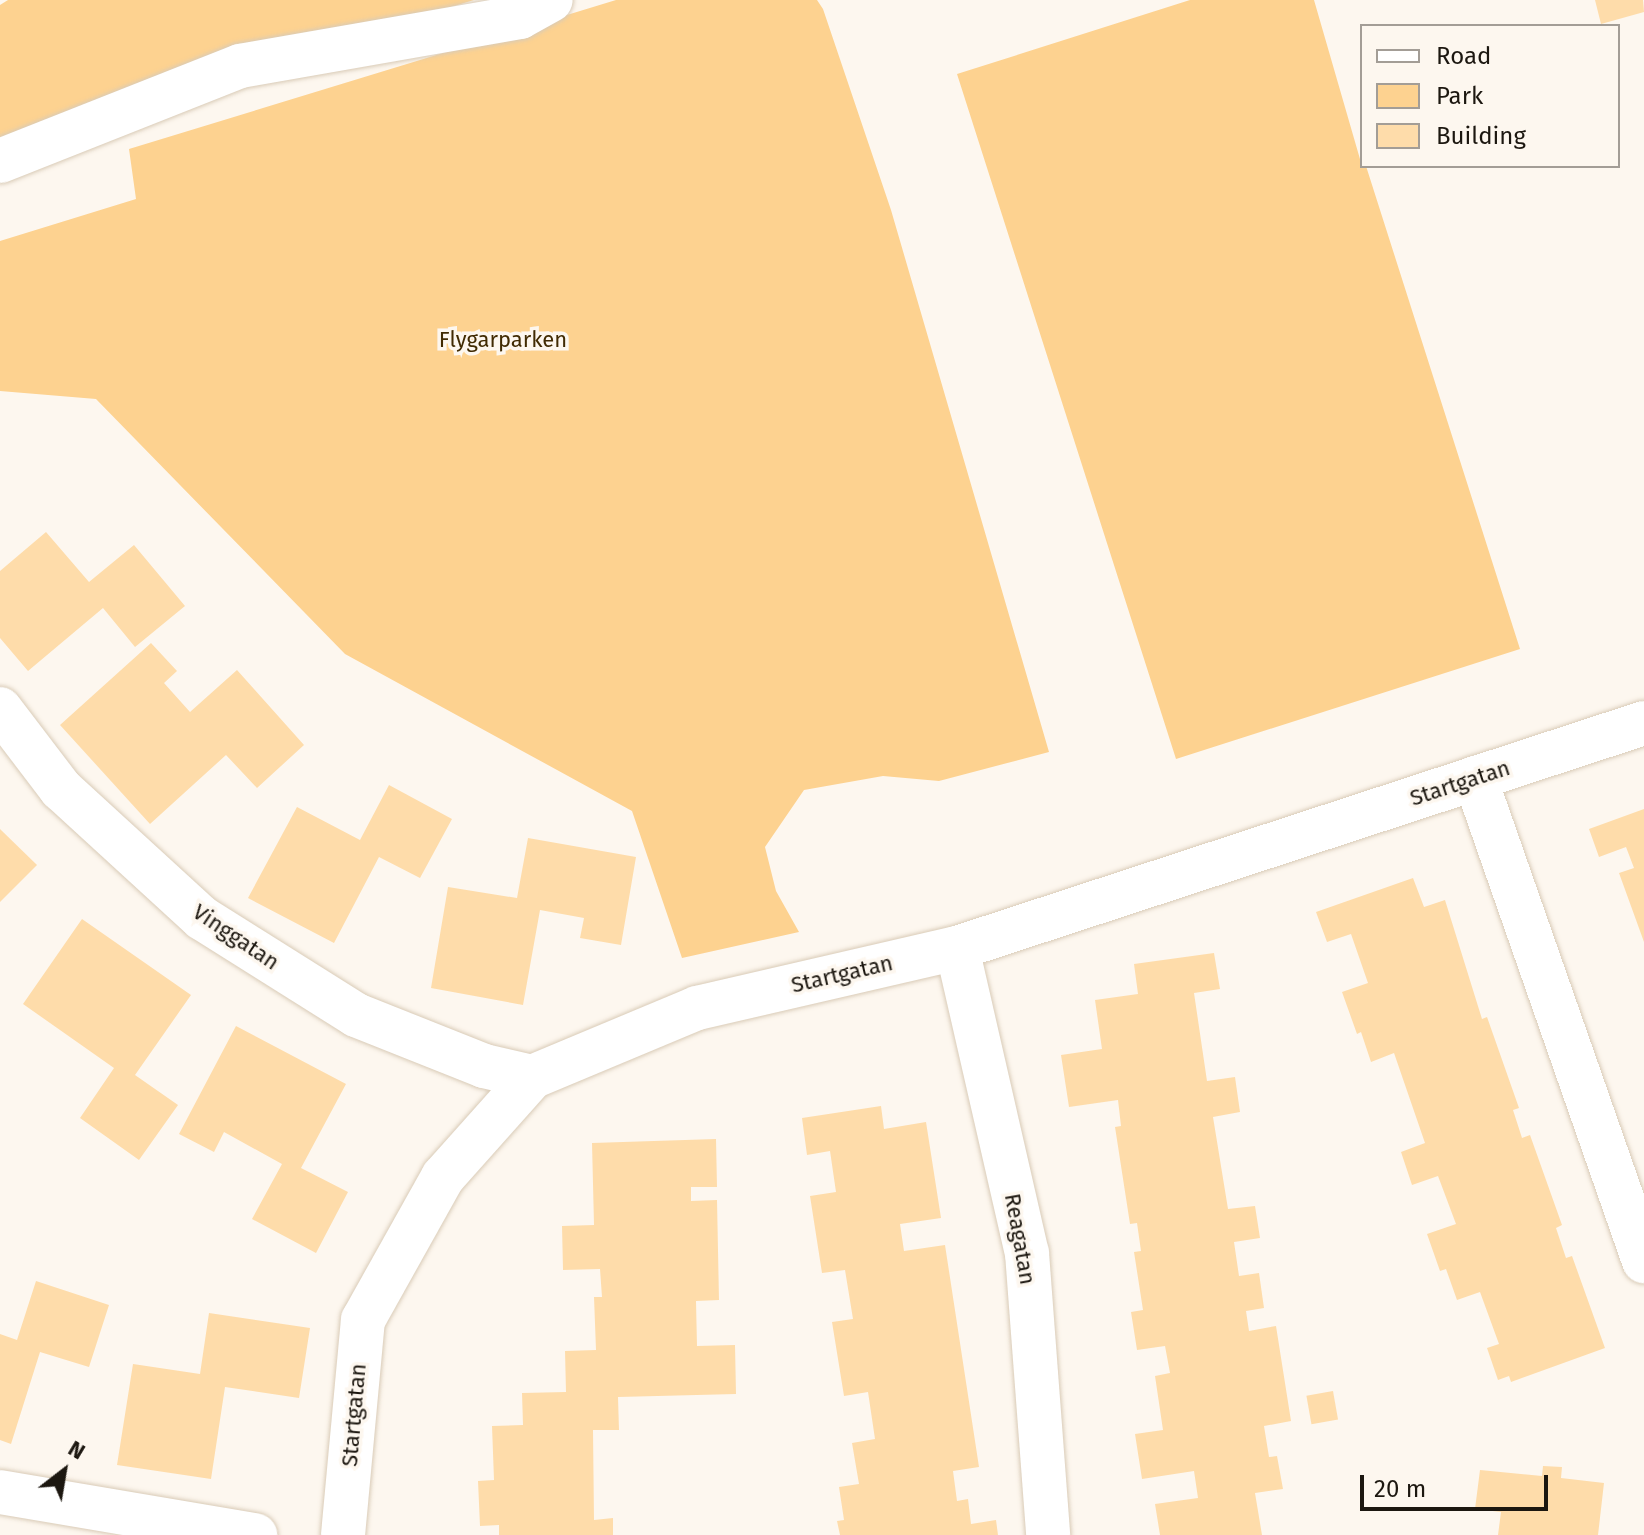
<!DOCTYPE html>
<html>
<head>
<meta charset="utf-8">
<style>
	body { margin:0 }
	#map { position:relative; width:1644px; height:1535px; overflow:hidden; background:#fdf7ef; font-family:"Fira Sans",sans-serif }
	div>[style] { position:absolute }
	.green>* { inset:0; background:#fdd290 }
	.building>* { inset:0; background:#fedcaa; transform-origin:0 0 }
	.roads { filter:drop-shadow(0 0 2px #d9cbb7) drop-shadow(0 0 2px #d9cbb7) }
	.minor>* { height:44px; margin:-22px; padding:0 22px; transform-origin:22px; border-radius:22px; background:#fff }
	span { translate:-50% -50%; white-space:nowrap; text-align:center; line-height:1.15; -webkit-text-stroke:7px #fdf7ef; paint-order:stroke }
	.park-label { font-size:22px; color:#412b03 }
	.street-label { font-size:22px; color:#1c1710 }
	.legend { position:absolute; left:1360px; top:24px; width:260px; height:144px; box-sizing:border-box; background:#fdf7ef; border:2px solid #a39d96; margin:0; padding:10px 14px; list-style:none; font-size:24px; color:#1c1710 }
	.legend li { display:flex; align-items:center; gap:16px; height:40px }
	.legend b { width:40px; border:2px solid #a39d96 }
	.north { position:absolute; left:24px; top:1431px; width:80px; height:80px; -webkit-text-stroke:6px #fdf7ef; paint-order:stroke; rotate:31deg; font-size:22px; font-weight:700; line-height:32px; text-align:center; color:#1c1710 }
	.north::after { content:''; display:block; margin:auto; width:28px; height:36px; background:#1c1710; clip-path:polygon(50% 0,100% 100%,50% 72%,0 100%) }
	.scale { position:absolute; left:1360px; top:1475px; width:188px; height:36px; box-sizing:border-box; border:4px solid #1c1710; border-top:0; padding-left:10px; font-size:24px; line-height:28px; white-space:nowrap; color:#1c1710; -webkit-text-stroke:6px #fdf7ef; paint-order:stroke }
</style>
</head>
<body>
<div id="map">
	<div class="green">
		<div style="clip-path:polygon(8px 0,474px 0,0 144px,0 5px)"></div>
		<div style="clip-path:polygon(616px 0,817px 0,823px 9px,891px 210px,1049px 752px,939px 781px,883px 776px,804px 790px,765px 847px,776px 891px,799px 932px,682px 958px,632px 811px,345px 654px,96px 399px,0 391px,0 241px,136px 199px,129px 149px)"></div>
		<div style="clip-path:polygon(1190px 0,1314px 0,1362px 166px,1366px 166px,1520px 649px,1176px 759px,957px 74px)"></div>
	</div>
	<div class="building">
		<div style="clip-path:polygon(1595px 0,1643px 0,1644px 12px,1601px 24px)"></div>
		<div style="clip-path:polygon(46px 532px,89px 582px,134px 545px,185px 606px,135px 647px,103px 608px,28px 671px,0 638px,0 571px)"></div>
		<div style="clip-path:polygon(151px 643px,177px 671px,164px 683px,190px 712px,237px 670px,304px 745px,257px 788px,226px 755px,150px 824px,60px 725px)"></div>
		<div style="clip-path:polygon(389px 785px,452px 819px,420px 878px,379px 857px,334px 943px,248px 898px,297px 807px,360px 840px)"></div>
		<div style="clip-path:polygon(1644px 809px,1644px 942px,1619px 873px,1634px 868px,1626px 847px,1599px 857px,1589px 829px)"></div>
		<div style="clip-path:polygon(0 829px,37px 865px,0 902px)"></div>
		<div style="clip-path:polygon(528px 838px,636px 857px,621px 945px,580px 938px,584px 918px,540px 910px,523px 1005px,431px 988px,448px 887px,517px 898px)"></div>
		<div style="clip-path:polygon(1413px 878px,1424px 907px,1445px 900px,1482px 1019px,1487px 1017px,1519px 1108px,1513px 1110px,1522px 1138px,1530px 1135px,1562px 1225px,1556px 1228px,1566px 1258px,1572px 1256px,1605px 1348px,1511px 1382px,1509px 1376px,1498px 1380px,1487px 1348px,1499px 1344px,1480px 1292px,1457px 1300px,1446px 1269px,1440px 1271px,1427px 1234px,1456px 1224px,1438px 1176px,1412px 1185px,1401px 1152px,1425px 1143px,1394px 1053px,1371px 1062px,1361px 1032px,1357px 1034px,1342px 992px,1368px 983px,1351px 934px,1327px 942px,1316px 912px)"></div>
		<div style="clip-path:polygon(82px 919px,191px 995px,135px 1075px,178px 1105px,139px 1160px,80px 1118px,114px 1068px,23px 1004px)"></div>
		<div style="clip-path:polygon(1214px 953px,1220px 989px,1194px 993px,1207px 1081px,1235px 1077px,1240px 1112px,1213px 1117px,1228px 1209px,1255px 1206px,1260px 1238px,1234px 1242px,1239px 1276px,1259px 1273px,1264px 1308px,1246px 1311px,1249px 1331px,1276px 1326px,1291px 1421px,1264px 1426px,1269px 1457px,1277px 1456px,1283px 1489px,1255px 1493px,1262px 1535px,1160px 1535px,1155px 1504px,1198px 1498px,1194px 1471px,1142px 1479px,1135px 1434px,1163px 1430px,1155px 1376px,1170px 1373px,1165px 1346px,1137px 1350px,1131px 1312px,1143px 1310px,1134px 1252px,1141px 1251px,1137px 1223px,1130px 1224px,1115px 1127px,1121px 1126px,1118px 1100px,1069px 1107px,1061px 1055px,1102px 1049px,1095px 1000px,1138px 994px,1134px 964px)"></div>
		<div style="clip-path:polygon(236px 1026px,346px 1084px,301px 1168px,348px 1192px,316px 1253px,252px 1219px,282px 1164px,224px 1132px,214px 1152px,179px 1134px)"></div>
		<div style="clip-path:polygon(881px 1106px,884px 1129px,926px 1122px,941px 1218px,900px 1224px,904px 1251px,945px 1245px,979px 1467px,953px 1471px,957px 1501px,968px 1499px,971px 1524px,996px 1520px,998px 1535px,840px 1535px,837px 1521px,844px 1520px,839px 1487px,859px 1484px,852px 1443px,875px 1439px,868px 1392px,844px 1396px,832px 1322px,853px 1319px,845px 1270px,822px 1273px,810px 1196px,836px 1192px,830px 1151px,807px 1155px,802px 1118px)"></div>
		<div style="clip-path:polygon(716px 1139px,717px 1187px,691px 1187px,691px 1201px,717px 1200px,719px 1300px,696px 1301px,697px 1346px,735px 1345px,736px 1394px,618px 1397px,619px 1430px,593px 1430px,594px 1520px,613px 1518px,613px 1535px,499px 1535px,499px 1525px,480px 1526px,478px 1481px,494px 1480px,492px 1426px,523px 1425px,522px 1393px,566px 1392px,565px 1351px,596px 1350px,594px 1297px,602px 1297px,600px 1269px,563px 1270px,562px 1226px,594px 1225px,592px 1143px)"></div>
		<div style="clip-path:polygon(36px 1281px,109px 1305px,89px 1367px,40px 1352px,11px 1444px,0 1440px,0 1334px,17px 1340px)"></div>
		<div style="clip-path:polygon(209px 1313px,310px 1328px,299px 1398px,225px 1387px,211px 1479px,117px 1465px,133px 1364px,200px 1374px)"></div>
		<div style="left:1333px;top:1391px;width:29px;height:27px;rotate:80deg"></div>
		<div style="clip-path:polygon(1543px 1466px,1562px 1467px,1561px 1478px,1604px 1483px,1598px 1535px,1498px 1535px,1501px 1512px,1475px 1509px,1480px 1470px,1542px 1476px)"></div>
	</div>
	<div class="roads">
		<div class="minor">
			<div style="left:0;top:161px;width:258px;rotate:-21.6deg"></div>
			<div style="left:240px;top:66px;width:284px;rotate:-9.9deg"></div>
			<div style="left:520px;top:17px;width:35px;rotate:-29deg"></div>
			<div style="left:0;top:709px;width:101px;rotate:52.7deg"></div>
			<div style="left:61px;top:789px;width:191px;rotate:42.5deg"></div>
			<div style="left:202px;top:918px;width:182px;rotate:32.2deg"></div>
			<div style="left:356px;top:1015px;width:138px;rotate:21.7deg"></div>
			<div style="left:484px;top:1066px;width:49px;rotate:12.9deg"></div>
			<div style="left:1475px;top:778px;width:512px;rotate:70.72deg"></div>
			<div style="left:957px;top:948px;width:313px;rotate:77.1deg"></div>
			<div style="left:1027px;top:1253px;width:283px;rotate:85.7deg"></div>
			<div style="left:0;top:1492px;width:259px;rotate:9.6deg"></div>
			<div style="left:343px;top:1535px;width:216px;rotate:-84.7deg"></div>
			<div style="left:363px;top:1320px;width:164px;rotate:-60.8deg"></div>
			<div style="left:443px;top:1177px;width:134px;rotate:-48.3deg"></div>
			<div style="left:532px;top:1077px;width:179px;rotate:-22.7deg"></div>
			<div style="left:697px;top:1008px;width:267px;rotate:-13deg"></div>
			<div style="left:957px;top:948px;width:723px;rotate:-18.13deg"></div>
		</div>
	</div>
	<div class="park-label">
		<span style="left:503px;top:340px">Flygarparken</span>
	</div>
	<div class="street-label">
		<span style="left:1460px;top:783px;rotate:-18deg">Startgatan</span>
		<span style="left:236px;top:937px;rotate:34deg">Vinggatan</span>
		<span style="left:842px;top:974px;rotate:-13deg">Startgatan</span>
		<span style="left:1020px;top:1239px;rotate:80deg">Reagatan</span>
		<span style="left:354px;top:1415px;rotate:-85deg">Startgatan</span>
	</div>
	<ul class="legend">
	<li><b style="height:10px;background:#fff"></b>Road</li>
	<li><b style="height:22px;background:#fdd290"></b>Park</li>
	<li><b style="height:22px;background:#fedcaa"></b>Building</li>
	</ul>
	<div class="north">N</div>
	<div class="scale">20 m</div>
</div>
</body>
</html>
